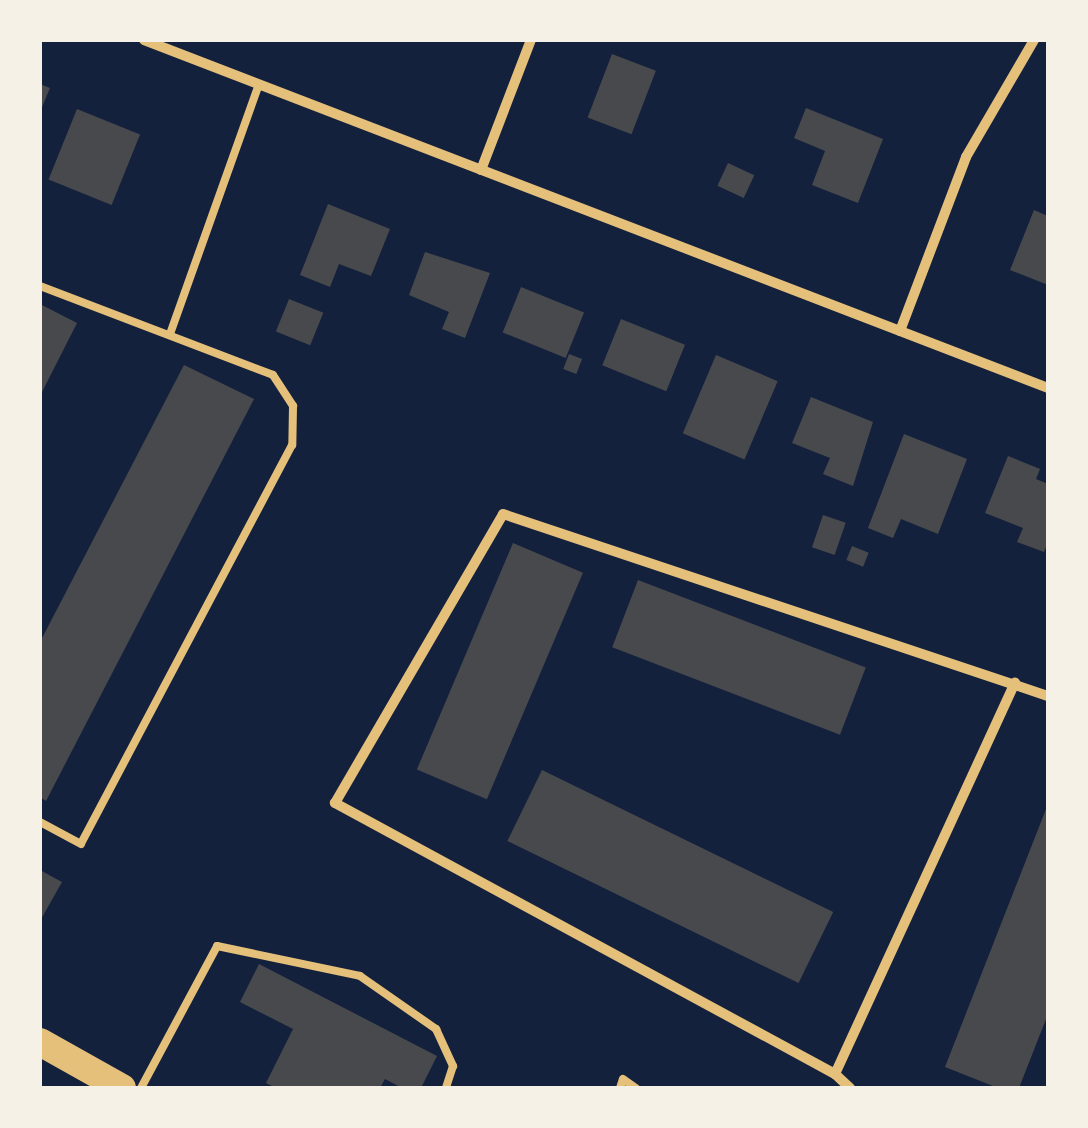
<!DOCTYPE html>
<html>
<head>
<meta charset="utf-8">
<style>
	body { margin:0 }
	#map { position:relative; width:1088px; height:1128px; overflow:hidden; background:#14213d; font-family:"Titillium Web",sans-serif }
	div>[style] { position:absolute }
	.building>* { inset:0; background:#48494c; transform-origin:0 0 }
	.service>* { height:8px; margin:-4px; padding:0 4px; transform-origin:4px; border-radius:4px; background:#e5c07b }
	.minor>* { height:10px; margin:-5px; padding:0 5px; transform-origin:5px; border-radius:5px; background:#e5c07b }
	.trunk>* { height:28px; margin:-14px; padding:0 14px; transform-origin:14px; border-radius:14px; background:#e5c07b }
	span { translate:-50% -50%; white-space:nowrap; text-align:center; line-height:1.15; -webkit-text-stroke:8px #f6f1e7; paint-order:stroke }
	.frame { position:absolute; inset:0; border:42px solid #f6f1e7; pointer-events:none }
</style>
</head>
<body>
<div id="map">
	<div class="building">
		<div style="left:612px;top:54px;width:47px;height:68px;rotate:21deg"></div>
		<div style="clip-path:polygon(40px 84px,50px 88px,40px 112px)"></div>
		<div style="clip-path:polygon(806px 108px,883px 139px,858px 203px,812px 185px,825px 151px,794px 138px)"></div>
		<div style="left:77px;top:109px;width:68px;height:76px;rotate:22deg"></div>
		<div style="left:728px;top:163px;width:29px;height:25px;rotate:25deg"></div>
		<div style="clip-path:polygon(328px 204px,390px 229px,371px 276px,339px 264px,330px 287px,300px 275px)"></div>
		<div style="clip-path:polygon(1034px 210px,1048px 216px,1048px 285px,1010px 270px)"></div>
		<div style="clip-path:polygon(425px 252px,490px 273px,465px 338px,442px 329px,449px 312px,409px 295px)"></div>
		<div style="left:521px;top:287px;width:68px;height:49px;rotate:22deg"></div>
		<div style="left:289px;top:299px;width:37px;height:35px;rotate:22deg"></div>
		<div style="clip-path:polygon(40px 304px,77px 323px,40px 396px)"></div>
		<div style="left:621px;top:319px;width:69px;height:50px;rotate:22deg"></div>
		<div style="left:569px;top:354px;width:14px;height:16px;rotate:21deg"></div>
		<div style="left:716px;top:355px;width:67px;height:85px;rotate:23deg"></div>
		<div style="clip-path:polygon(184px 365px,254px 399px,46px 801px,40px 797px,40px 642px)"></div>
		<div style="clip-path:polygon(811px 397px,873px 422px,853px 486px,823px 474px,830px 458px,792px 443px)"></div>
		<div style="clip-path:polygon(904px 434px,967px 459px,938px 534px,901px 519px,893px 538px,868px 528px)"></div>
		<div style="clip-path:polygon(1008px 456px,1040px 469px,1036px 479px,1048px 484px,1048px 542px,1044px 552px,1017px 542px,1023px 528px,985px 513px)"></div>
		<div style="left:823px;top:515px;width:24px;height:34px;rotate:19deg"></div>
		<div style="left:513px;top:543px;width:76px;height:246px;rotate:23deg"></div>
		<div style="left:852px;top:546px;width:18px;height:15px;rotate:22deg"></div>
		<div style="left:638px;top:580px;width:244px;height:72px;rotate:21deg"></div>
		<div style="left:542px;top:770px;width:324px;height:79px;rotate:26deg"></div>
		<div style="clip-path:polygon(1048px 804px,1048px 1014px,1019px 1088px,998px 1088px,945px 1067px)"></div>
		<div style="clip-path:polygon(40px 870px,62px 882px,40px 921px)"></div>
		<div style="clip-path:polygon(259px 964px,437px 1056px,421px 1088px,402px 1088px,385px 1079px,380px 1088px,276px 1088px,266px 1083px,293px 1029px,240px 1002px)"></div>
	</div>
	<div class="service">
		<div style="left:40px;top:286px;width:249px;rotate:20.9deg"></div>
		<div style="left:273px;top:375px;width:37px;rotate:57deg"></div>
		<div style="left:293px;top:406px;width:39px;rotate:91deg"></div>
		<div style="left:292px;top:445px;width:451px;rotate:117.9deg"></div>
		<div style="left:81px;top:844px;width:47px;rotate:-151.8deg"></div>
		<div style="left:170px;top:334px;width:265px;rotate:-70.4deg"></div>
		<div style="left:141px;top:1088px;width:161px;rotate:-61.8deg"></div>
		<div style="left:217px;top:946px;width:146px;rotate:11.8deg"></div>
		<div style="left:360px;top:976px;width:93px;rotate:34.9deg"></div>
		<div style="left:436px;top:1029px;width:41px;rotate:65.3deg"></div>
		<div style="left:453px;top:1066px;width:23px;rotate:108deg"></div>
		<div style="left:620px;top:1088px;width:9px;rotate:-72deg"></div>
		<div style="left:623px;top:1079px;width:16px;rotate:35deg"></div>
	</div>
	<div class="minor">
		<div style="left:144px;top:40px;width:969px;rotate:21.05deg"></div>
		<div style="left:481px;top:170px;width:139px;rotate:-69deg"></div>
		<div style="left:900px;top:331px;width:186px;rotate:-69.2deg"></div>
		<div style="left:966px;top:157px;width:135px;rotate:-59.8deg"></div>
		<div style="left:835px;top:1074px;width:569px;rotate:-151.54deg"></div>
		<div style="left:335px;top:803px;width:334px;rotate:-59.8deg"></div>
		<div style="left:503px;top:514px;width:575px;rotate:18.47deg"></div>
		<div style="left:850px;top:1088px;width:21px;rotate:-137deg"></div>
		<div style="left:835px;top:1074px;width:431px;rotate:-65.3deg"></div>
	</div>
	<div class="trunk">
		<div style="left:40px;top:1042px;width:94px;rotate:29.3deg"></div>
	</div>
	<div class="frame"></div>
</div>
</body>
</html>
